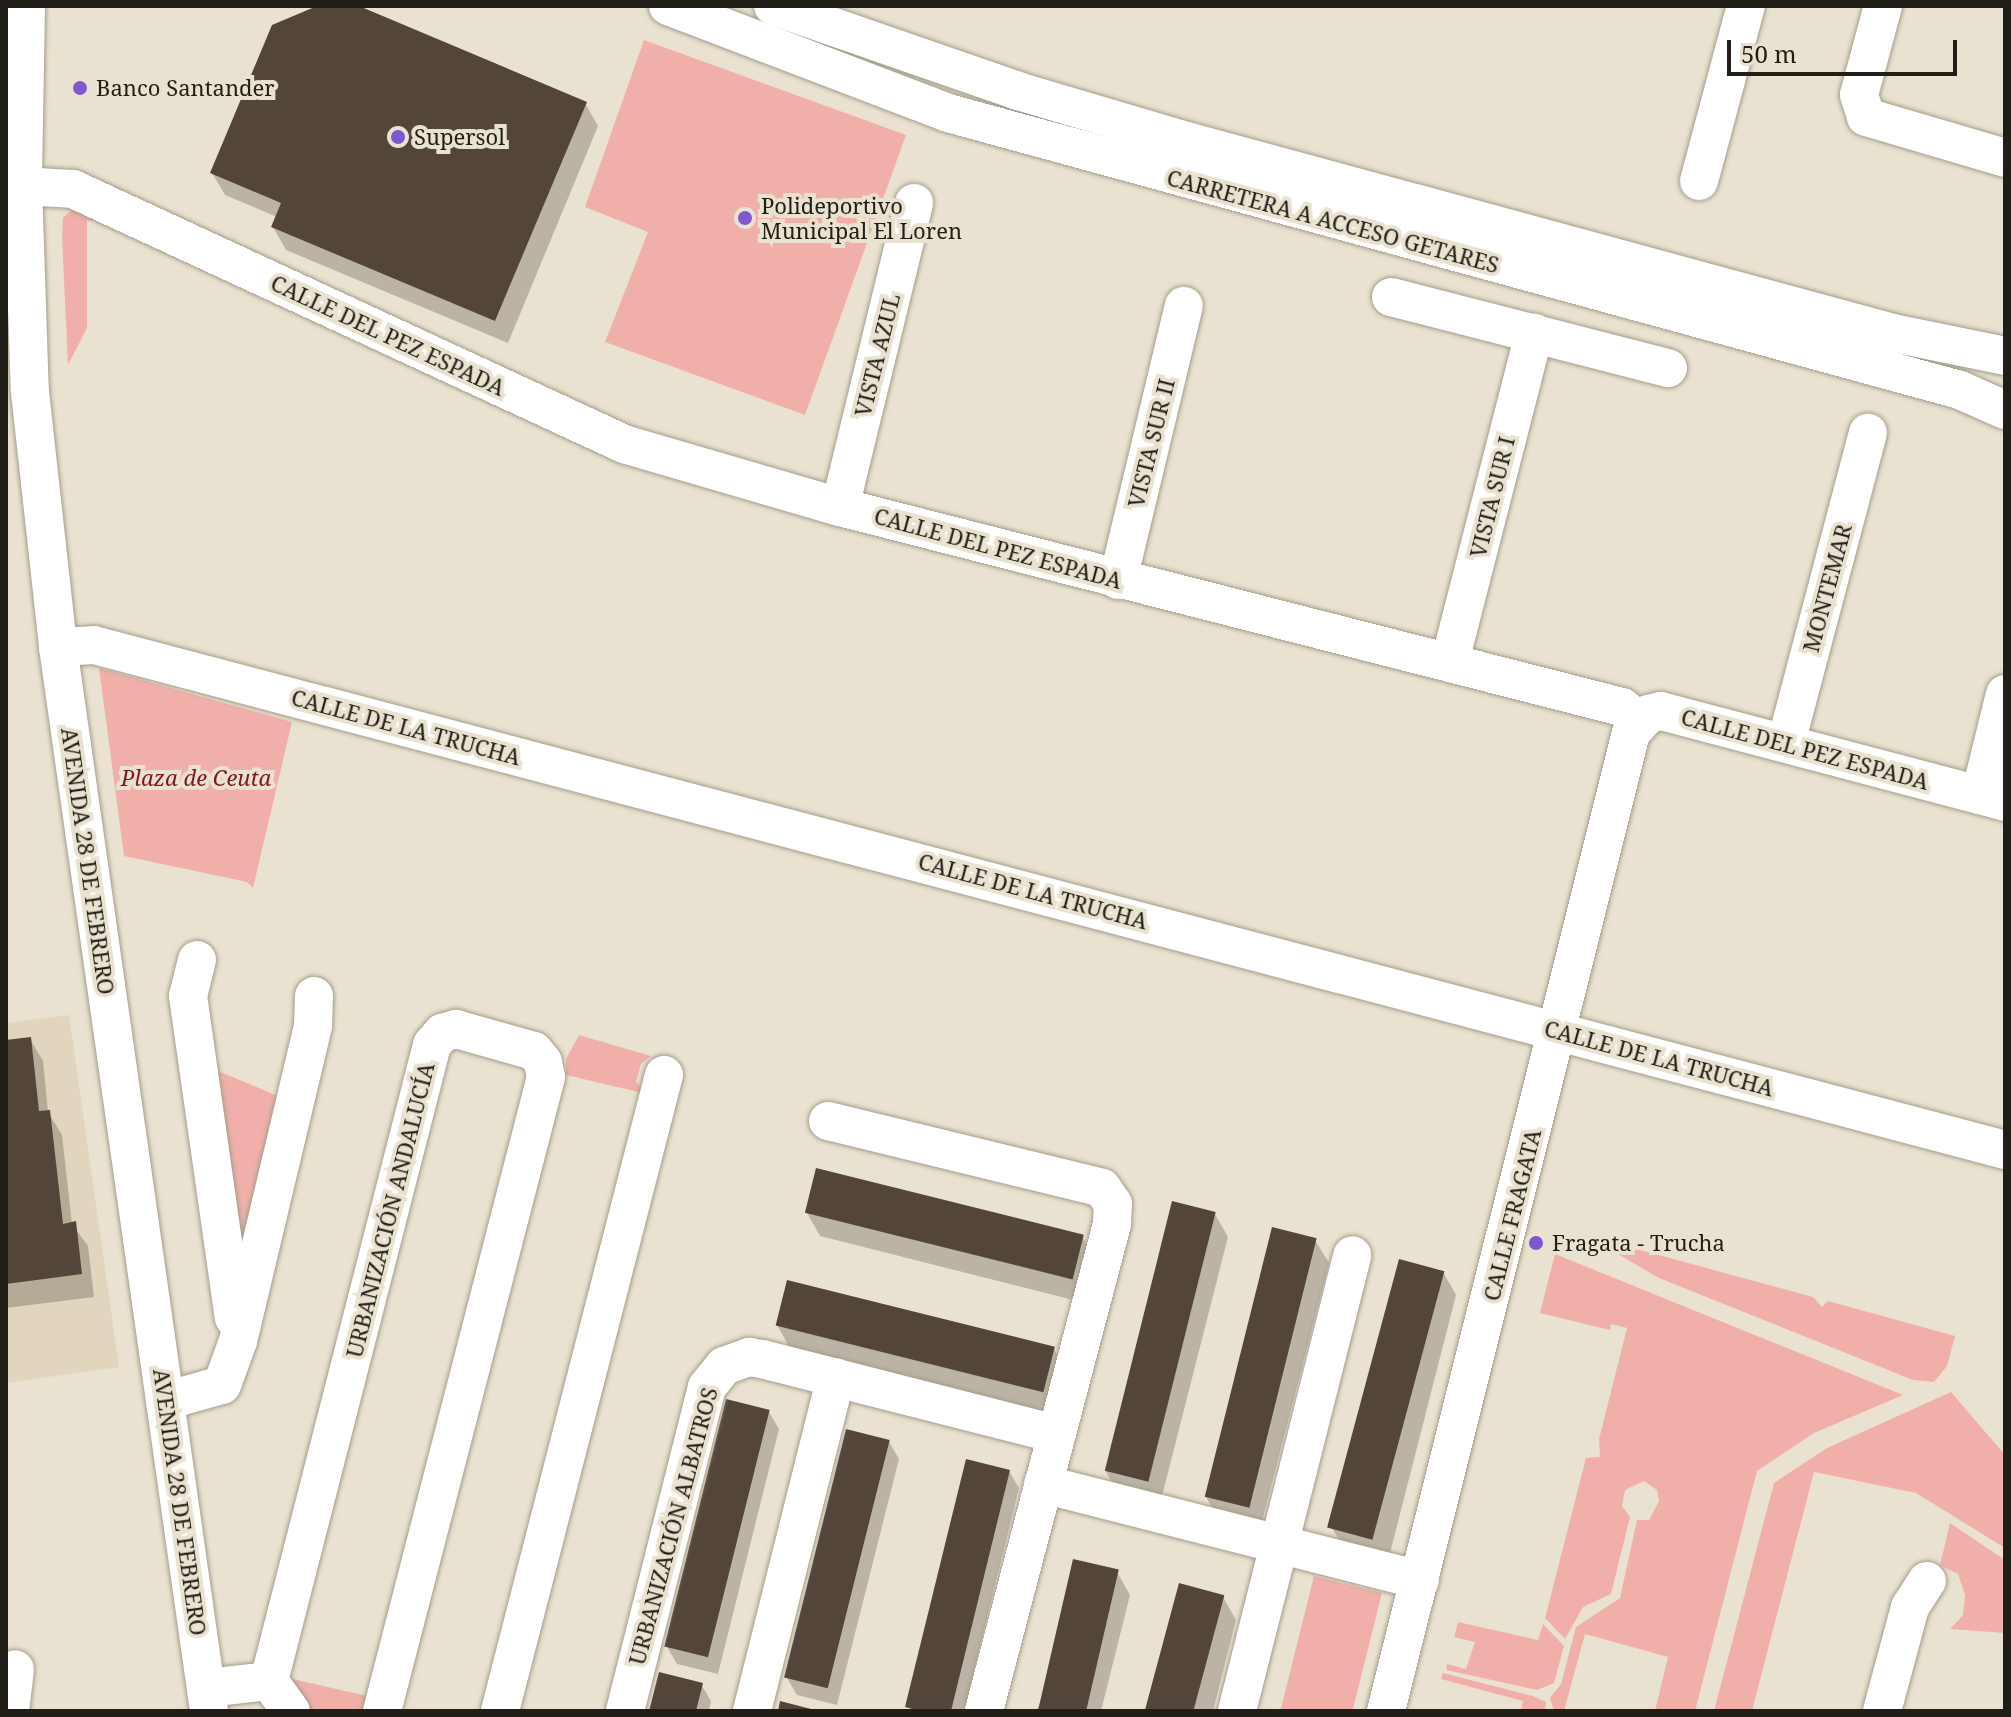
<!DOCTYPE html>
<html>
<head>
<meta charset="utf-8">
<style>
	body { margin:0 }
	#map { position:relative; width:2011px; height:1717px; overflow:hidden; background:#eae2d0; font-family:"Noto Serif",serif }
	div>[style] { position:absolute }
	.built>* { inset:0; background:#e1d6bd }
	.green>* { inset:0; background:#f0b0a9; transform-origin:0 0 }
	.shadow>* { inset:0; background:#0003 }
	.building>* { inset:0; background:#54453b; transform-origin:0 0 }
	.roads { filter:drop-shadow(0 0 2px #a59d8c) drop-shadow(0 0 2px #a59d8c) }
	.minor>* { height:38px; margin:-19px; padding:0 19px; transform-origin:19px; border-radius:19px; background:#fff }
	.dots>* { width:22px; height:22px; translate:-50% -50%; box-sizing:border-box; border:4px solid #eae2d0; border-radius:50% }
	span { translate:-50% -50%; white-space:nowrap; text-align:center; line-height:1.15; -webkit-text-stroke:8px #eae2d0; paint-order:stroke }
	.poi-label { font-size:22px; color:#211e17 }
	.left { translate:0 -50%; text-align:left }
	.street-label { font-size:22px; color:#211e17 }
	.park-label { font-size:22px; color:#82181a; font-style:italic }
	.frame { position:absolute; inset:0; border:8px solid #211e17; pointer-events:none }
	.scale { position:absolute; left:1727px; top:40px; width:230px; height:36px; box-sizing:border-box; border:4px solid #211e17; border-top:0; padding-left:10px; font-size:24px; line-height:28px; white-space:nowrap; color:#211e17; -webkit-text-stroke:6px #eae2d0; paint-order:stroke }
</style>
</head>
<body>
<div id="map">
	<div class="built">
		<div style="clip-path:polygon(69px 1015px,119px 1367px,6px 1383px,6px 1023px)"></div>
	</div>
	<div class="green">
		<div style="clip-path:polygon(644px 40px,906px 135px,805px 415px,605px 342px,648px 232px,585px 207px)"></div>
		<div style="clip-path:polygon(73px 209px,92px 216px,93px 221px,87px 220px,87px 328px,68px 365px,62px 237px,63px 218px)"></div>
		<div style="clip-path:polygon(99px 668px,292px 722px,253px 888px,247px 882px,124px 856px)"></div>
		<div style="clip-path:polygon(579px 1035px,651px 1056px,641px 1064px,636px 1082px,651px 1095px,566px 1075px,566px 1059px)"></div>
		<div style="clip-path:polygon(218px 1071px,290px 1101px,243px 1260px)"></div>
		<div style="clip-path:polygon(1585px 1235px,1813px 1297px,1822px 1307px,1828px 1301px,1955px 1336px,1947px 1366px,1934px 1382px,1913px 1380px,1659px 1278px)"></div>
		<div style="clip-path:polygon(1555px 1254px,1903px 1395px,1814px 1433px,1757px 1471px,1695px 1711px,1655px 1711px,1668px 1657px,1585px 1634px,1564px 1711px,1554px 1711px,1550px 1698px,1561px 1684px,1576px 1627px,1620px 1598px,1637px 1520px,1649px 1520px,1659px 1501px,1657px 1490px,1644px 1481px,1625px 1490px,1622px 1506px,1630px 1517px,1611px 1594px,1583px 1607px,1565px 1639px,1545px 1618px,1586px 1458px,1600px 1457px,1599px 1439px,1627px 1328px,1611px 1324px,1610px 1330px,1540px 1313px)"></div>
		<div style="clip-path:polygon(1951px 1392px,2005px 1455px,2005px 1548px,1916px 1493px,1814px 1472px,1752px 1711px,1714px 1711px,1774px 1483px,1827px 1448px)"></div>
		<div style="clip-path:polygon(1950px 1523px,2005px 1560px,2005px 1633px,1950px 1629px,1963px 1615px,1965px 1595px,1958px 1574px,1940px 1565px)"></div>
		<div style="left:1314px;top:1576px;width:70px;height:139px;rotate:14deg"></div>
		<div style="clip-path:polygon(1458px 1622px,1538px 1640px,1543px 1624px,1564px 1646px,1554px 1683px,1537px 1690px,1446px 1670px,1447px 1664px,1466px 1669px,1475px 1642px,1454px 1637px)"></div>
		<div style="clip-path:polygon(1443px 1673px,1533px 1696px,1546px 1702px,1545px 1711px,1521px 1711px,1523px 1701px,1441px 1679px)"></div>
		<div style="clip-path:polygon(284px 1677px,376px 1698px,373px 1711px,300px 1711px)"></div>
	</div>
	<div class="shadow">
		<div style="clip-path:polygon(322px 6px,354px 6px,585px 103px,598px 126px,508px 343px,286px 250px,273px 227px,277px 217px,225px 195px,212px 173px)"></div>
		<div style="clip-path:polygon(30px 1039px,43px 1061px,48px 1112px,62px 1135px,72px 1224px,88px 1246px,94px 1297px,6px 1308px,6px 1043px)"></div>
		<div style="clip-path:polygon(807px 1213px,1083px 1238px,1096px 1260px,1085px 1303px,820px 1236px)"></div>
		<div style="clip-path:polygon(1215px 1214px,1228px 1237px,1160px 1504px,1118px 1493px,1105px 1470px)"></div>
		<div style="clip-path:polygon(1315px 1240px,1329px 1263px,1260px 1529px,1218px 1518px,1205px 1495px)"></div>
		<div style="clip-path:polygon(1443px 1272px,1456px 1295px,1388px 1561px,1345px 1550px,1332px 1528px)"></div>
		<div style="clip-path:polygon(777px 1325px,1054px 1349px,1067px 1372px,1056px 1415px,790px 1348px)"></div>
		<div style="clip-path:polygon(769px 1412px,779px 1429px,718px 1674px,677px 1664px,667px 1647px)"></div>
		<div style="clip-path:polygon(889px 1442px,899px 1459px,837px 1705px,797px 1695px,787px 1678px)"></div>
		<div style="clip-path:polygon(1009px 1471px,1019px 1488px,964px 1711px,910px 1711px)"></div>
		<div style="clip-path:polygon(1117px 1572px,1130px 1595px,1101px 1711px,1036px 1711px)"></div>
		<div style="clip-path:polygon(1223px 1597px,1236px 1620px,1213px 1711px,1149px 1711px)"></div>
		<div style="clip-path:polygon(701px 1684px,711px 1701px,709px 1711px,651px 1711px)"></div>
	</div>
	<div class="building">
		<div style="clip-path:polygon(317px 6px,359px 6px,587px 102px,495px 321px,271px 227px,281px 203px,210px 173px,272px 25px)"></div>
		<div style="clip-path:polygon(31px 1037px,39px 1111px,50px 1110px,63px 1224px,76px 1221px,82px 1274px,6px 1284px,6px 1040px)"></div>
		<div style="left:816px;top:1168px;width:276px;height:46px;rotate:14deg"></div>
		<div style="left:1172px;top:1201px;width:45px;height:278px;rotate:14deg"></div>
		<div style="left:1272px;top:1227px;width:46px;height:278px;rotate:14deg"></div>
		<div style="left:1399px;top:1259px;width:47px;height:278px;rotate:15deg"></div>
		<div style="left:787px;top:1280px;width:276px;height:47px;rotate:14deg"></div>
		<div style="left:726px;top:1399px;width:45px;height:255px;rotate:14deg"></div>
		<div style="left:846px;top:1429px;width:45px;height:256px;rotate:14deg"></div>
		<div style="clip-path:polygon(966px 1459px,1010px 1470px,951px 1711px,920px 1711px,905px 1707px)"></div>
		<div style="left:1073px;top:1559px;width:47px;height:157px;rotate:13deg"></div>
		<div style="left:1179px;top:1583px;width:47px;height:132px;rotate:15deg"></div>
		<div style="clip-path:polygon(659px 1672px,703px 1683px,696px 1711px,649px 1711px)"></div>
		<div style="clip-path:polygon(780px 1701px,815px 1710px,815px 1711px,778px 1711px)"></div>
	</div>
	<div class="roads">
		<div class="minor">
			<div style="left:26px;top:6px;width:180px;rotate:91deg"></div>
			<div style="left:23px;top:186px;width:206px;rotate:88.1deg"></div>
			<div style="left:30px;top:392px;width:257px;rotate:83.7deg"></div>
			<div style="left:58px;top:647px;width:1075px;rotate:81.92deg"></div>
			<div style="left:668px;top:6px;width:300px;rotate:20.9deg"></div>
			<div style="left:948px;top:113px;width:1049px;rotate:15.31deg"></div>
			<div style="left:1960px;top:390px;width:49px;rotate:24deg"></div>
			<div style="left:773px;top:6px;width:259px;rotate:19.1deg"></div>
			<div style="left:1018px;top:91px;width:176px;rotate:16.5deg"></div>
			<div style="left:1187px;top:141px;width:736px;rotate:15.21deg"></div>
			<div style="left:1897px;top:334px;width:110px;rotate:11.5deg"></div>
			<div style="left:1883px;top:6px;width:92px;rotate:105.1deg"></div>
			<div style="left:1859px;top:95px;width:23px;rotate:72deg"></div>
			<div style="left:1866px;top:117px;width:145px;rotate:16.4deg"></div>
			<div style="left:1699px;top:181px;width:181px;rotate:-75deg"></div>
			<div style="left:6px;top:185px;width:67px;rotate:3.4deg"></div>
			<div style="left:73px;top:189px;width:607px;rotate:24.83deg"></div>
			<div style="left:624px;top:444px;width:225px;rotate:16.3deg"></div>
			<div style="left:840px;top:507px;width:807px;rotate:14.35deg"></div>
			<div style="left:1622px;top:707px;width:22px;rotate:39deg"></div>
			<div style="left:1391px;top:297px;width:286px;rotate:14.4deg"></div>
			<div style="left:840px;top:507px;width:313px;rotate:-76.3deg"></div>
			<div style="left:1118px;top:580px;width:282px;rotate:-76.5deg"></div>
			<div style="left:58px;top:647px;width:36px;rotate:-3deg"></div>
			<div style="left:94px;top:645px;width:1977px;rotate:14.8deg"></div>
			<div style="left:1450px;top:661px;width:339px;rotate:-75.6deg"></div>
			<div style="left:1786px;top:743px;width:321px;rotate:-75.2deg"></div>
			<div style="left:1980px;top:795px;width:104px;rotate:-76.1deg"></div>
			<div style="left:197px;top:960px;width:37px;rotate:104deg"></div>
			<div style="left:188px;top:996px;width:325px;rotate:81.9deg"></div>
			<div style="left:828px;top:1121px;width:282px;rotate:13.7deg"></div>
			<div style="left:1102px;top:1188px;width:19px;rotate:55deg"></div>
			<div style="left:1113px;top:1204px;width:20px;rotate:93deg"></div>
			<div style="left:1112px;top:1224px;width:504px;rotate:104.73deg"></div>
			<div style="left:165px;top:1401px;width:59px;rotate:-15.7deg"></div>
			<div style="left:222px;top:1385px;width:47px;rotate:-70deg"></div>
			<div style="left:238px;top:1341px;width:324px;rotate:-76.6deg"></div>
			<div style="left:313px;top:1026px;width:30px;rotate:-88deg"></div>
			<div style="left:1043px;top:1484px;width:389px;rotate:14.3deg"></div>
			<div style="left:269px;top:1681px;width:657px;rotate:-75.63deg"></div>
			<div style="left:432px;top:1045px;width:16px;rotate:-50deg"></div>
			<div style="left:442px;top:1033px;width:15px;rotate:-16deg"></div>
			<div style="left:456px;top:1029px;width:81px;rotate:15.8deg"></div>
			<div style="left:534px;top:1051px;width:14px;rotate:51deg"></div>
			<div style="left:543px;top:1062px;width:15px;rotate:79deg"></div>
			<div style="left:546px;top:1077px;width:655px;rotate:104.5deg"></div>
			<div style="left:206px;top:1688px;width:63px;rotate:-6.3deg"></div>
			<div style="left:269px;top:1681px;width:37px;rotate:54deg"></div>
			<div style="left:10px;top:1711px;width:42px;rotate:-83.2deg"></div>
			<div style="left:500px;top:1711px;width:657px;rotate:-75.54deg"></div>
			<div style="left:625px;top:1711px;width:334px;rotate:-75.8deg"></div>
			<div style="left:707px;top:1387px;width:27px;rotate:-51deg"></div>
			<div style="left:724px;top:1366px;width:27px;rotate:-20deg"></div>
			<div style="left:749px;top:1357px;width:13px;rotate:9deg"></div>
			<div style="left:762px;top:1359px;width:303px;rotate:14.3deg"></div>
			<div style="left:752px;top:1711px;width:344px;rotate:-75.9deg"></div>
			<div style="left:1237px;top:1711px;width:470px;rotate:-75.8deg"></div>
			<div style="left:1386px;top:1711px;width:1008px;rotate:-75.94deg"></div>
			<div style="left:1631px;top:733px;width:25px;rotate:-48deg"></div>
			<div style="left:1648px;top:714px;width:13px;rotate:-13deg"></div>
			<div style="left:1661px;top:711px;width:356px;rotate:14.8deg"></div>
			<div style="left:1882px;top:1711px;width:108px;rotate:-74.9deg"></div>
			<div style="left:1910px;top:1607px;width:31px;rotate:-57deg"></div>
		</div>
	</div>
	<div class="dots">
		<div style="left:80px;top:88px;background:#7e58d1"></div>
		<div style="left:398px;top:137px;background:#7e58d1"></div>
		<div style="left:745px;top:218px;background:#7e58d1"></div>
		<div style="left:1536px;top:1243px;background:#7e58d1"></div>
	</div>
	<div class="poi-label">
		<span class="left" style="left:96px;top:88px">Banco Santander</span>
		<span class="left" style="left:414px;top:137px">Supersol</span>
		<span class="left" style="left:761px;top:218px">Polideportivo<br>Municipal El Loren</span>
		<span class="left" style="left:1552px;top:1243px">Fragata - Trucha</span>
	</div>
	<div class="street-label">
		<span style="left:1333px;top:221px;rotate:15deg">CARRETERA A ACCESO GETARES</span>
		<span style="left:388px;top:335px;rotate:25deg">CALLE DEL PEZ ESPADA</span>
		<span style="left:877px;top:355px;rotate:-76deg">VISTA AZUL</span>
		<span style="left:1151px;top:443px;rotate:-76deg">VISTA SUR II</span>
		<span style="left:1492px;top:497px;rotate:-76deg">VISTA SUR I</span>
		<span style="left:998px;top:548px;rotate:15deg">CALLE DEL PEZ ESPADA</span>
		<span style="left:1827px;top:588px;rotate:-75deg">MONTEMAR</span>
		<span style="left:406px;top:727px;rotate:15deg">CALLE DE LA TRUCHA</span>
		<span style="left:1805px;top:749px;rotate:15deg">CALLE DEL PEZ ESPADA</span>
		<span style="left:88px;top:861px;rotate:82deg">AVENIDA 28 DE FEBRERO</span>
		<span style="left:1033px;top:891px;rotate:15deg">CALLE DE LA TRUCHA</span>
		<span style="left:1659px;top:1058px;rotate:15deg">CALLE DE LA TRUCHA</span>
		<span style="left:390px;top:1210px;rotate:-76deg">URBANIZACIÓN ANDALUCÍA</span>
		<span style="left:1512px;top:1215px;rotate:-76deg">CALLE FRAGATA</span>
		<span style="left:180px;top:1502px;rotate:82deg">AVENIDA 28 DE FEBRERO</span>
		<span style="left:673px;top:1526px;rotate:-75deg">URBANIZACIÓN ALBATROS</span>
	</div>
	<div class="park-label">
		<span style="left:196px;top:778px">Plaza de Ceuta</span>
	</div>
	<div class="frame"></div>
	<div class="scale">50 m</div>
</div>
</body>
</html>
